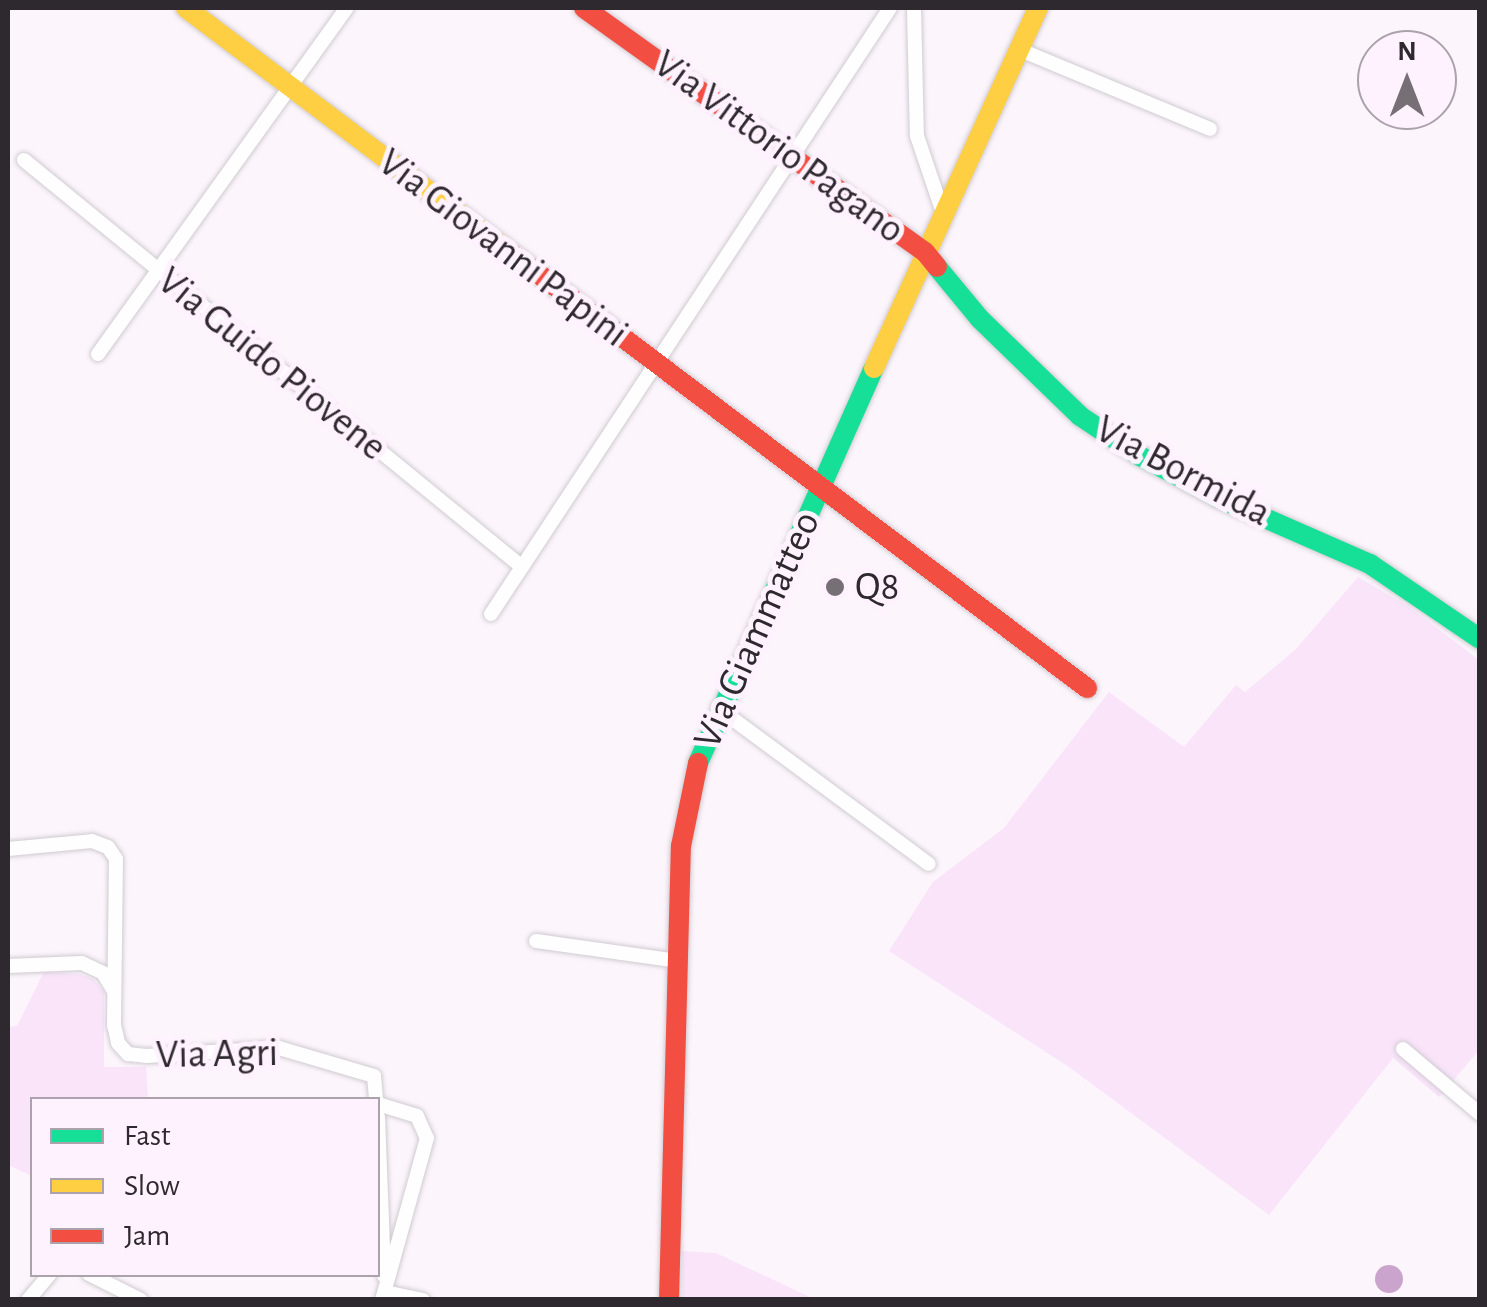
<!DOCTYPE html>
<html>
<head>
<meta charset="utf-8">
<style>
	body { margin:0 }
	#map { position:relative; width:1487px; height:1307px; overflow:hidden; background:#fcf5fc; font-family:"Alegreya Sans",sans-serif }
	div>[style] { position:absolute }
	.green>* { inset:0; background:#f9e4fa }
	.water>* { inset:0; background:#caa4cc }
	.round { border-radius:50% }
	.roads { filter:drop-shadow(0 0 2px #d0cbd1) drop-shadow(0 0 2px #d0cbd1) }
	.street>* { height:14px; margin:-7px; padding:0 7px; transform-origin:7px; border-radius:7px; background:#fffeff }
	.fast>* { height:20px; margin:-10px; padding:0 10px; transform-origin:10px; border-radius:10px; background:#16e098 }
	.slow>* { height:20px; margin:-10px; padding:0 10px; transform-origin:10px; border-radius:10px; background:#ffcf43 }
	.jam>* { height:20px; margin:-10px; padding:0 10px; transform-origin:10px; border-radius:10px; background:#f24e42 }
	.dots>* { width:28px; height:28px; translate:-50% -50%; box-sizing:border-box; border:5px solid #fff2ff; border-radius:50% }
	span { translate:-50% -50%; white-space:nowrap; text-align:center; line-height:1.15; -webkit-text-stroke:10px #fff2ff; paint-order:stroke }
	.street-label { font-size:40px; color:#2e292e }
	.poi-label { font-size:40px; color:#2e292e }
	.left { translate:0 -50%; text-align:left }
	.frame { position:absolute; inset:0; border:10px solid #2e292e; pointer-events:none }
	.legend { position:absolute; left:30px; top:1097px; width:350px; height:180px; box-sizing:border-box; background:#fff2ff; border:2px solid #aba2ab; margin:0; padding:12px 18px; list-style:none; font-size:30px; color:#2e292e }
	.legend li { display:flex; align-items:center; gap:20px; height:50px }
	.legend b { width:50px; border:2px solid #aba2ab }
	.north { position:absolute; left:1357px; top:30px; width:100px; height:100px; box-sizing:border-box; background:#fff2ff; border:2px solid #aba2ab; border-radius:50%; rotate:0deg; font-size:28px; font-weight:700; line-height:40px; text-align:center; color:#2e292e }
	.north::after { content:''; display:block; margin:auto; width:35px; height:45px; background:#767076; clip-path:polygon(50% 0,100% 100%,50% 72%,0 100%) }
</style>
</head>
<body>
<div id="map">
	<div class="green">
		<div style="clip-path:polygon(1358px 577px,1408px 606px,1479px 660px,1479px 1050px,1439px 1097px,1393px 1058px,1269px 1215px,1069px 1067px,889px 951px,933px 882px,1004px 828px,1109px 692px,1184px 747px,1236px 685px,1245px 692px,1296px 649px)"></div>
		<div style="clip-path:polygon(44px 972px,80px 974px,93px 979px,104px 991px,104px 1067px,146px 1067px,148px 1099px,32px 1100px,32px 1176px,8px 1165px,8px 1027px,17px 1026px)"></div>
		<div style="clip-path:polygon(682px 1251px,716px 1253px,814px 1299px,682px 1299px)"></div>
	</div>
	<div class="water">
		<div class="round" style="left:1375px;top:1265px;width:28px;height:28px"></div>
	</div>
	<div class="roads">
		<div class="street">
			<div style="left:914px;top:8px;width:128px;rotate:88.7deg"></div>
			<div style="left:917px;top:136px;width:81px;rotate:71.3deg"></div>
			<div style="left:1018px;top:49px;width:208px;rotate:22.6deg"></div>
			<div style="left:24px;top:160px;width:643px;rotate:39.26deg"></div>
			<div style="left:98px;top:354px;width:426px;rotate:-54.3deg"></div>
			<div style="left:491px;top:614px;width:726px;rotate:-56.64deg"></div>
			<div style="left:718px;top:708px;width:262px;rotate:36.5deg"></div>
			<div style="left:8px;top:849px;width:84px;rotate:-5.4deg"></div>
			<div style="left:92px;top:841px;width:17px;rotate:21deg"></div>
			<div style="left:108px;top:847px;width:14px;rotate:56deg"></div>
			<div style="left:116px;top:859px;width:166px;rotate:90.7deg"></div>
			<div style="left:114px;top:1025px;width:18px;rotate:77deg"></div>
			<div style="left:118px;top:1043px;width:15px;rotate:48deg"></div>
			<div style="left:128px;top:1054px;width:18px;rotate:6deg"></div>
			<div style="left:146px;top:1056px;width:133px;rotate:-3.4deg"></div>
			<div style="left:279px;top:1048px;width:99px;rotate:16.4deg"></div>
			<div style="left:374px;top:1076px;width:24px;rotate:85deg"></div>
			<div style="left:536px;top:941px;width:143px;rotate:8deg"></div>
			<div style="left:8px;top:966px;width:74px;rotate:-2.3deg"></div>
			<div style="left:82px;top:963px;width:23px;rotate:25deg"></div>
			<div style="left:103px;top:973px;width:21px;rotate:59deg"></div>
			<div style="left:1403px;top:1049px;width:101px;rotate:40.2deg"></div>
			<div style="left:378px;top:1104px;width:41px;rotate:17.1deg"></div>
			<div style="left:417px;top:1116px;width:24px;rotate:66deg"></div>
			<div style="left:427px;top:1138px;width:168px;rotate:105.5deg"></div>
			<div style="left:378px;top:1117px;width:159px;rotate:87.8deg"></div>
			<div style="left:89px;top:1274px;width:58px;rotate:26.6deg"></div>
			<div style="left:385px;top:1292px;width:39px;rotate:12deg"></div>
			<div style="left:28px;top:1300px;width:34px;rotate:-50deg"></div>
		</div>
		<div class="fast">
			<div style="left:937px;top:267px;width:67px;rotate:50.4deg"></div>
			<div style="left:980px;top:319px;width:139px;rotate:44.1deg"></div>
			<div style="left:1080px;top:416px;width:72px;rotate:33.7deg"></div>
			<div style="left:1140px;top:456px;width:89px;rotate:28deg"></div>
			<div style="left:1219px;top:498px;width:165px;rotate:23.6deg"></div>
			<div style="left:1370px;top:564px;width:133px;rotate:34.3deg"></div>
			<div style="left:698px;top:763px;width:432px;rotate:-66deg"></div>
		</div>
		<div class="slow">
			<div style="left:186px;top:8px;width:397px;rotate:37deg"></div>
			<div style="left:874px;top:368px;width:396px;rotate:-65.5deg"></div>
		</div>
		<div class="jam">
			<div style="left:584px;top:8px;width:419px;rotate:35.6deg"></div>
			<div style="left:925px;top:252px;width:19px;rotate:51deg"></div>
			<div style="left:503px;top:247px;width:732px;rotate:37.06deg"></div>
			<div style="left:669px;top:1300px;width:454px;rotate:-88.5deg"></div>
			<div style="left:681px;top:846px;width:85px;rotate:-78.4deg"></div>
		</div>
	</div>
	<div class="dots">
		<div style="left:835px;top:587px;background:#767076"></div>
	</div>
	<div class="street-label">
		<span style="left:779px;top:147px;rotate:36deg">Via Vittorio Pagano</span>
		<span style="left:503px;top:248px;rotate:37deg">Via Giovanni Papini</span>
		<span style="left:272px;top:364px;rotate:39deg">Via Guido Piovene</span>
		<span style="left:1183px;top:471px;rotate:28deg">Via Bormida</span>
		<span style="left:757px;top:630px;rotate:-66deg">Via Giammatteo</span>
		<span style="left:217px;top:1054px;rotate:-1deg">Via Agri</span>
	</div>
	<div class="poi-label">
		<span class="left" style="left:855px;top:587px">Q8</span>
	</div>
	<div class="frame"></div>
	<ul class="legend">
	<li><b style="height:12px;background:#16e098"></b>Fast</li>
	<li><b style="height:12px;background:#ffcf43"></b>Slow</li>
	<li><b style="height:12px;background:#f24e42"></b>Jam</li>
	</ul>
	<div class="north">N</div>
</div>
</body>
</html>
